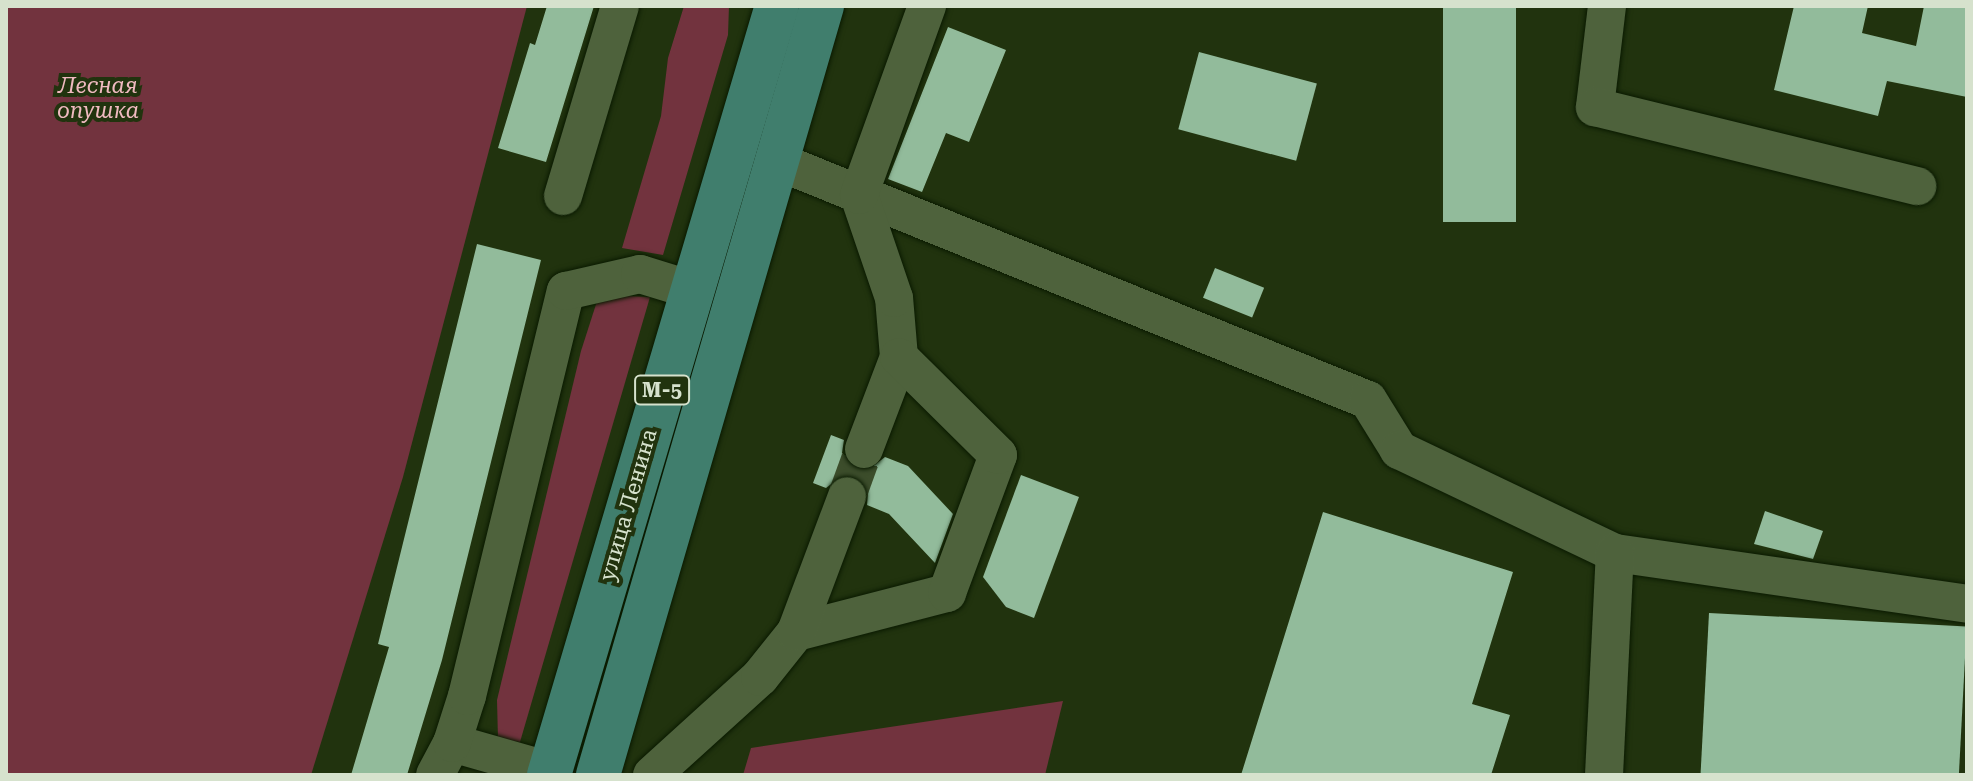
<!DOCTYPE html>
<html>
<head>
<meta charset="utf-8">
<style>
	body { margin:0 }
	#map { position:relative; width:1973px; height:781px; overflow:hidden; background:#21330e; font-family:"Roboto Serif",serif }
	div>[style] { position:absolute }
	.green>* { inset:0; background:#72333e }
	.building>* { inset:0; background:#92bb9b; transform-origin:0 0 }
	.minor-tunnel>* { height:38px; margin-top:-19px; transform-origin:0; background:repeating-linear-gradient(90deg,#3c4d2b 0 38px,transparent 0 57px) }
	.roads { filter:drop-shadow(0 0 2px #0a1a00) drop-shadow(0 0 2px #0a1a00) }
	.minor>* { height:38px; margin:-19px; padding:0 19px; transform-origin:19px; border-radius:19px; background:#4e623c }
	.major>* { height:44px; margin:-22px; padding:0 22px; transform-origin:22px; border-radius:22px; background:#407e6d }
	span { translate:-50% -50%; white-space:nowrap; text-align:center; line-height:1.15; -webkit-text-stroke:8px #21330e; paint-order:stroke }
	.shield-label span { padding:2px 6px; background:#21330e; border:2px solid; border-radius:6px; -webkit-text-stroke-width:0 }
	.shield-label { font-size:20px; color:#d6e2cd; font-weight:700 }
	.park-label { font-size:22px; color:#f0bac0; font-style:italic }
	.street-label { font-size:22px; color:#d6e2cd }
	.frame { position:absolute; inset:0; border:8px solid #d6e2cd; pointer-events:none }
</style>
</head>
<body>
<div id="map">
	<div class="green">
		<div style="clip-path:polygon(6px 6px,527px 6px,403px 477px,311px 775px,6px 775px)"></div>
		<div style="clip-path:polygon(684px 6px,729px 6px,728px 35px,663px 255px,622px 248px,661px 116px,668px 58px)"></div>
		<div style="clip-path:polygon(599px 295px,650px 297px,520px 742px,498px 739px,497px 700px,581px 351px)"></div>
		<div style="clip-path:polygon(1063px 701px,1045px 775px,743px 775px,751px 748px)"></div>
	</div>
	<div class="building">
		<div style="clip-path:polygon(547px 6px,594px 6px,546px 162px,498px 148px,530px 43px,535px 45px)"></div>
		<div style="left:1443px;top:6px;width:73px;height:216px"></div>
		<div style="clip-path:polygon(1794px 6px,1868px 6px,1862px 33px,1916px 46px,1924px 6px,1967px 6px,1967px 97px,1887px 81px,1878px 116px,1774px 90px)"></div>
		<div style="clip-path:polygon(948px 27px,1006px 50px,969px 142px,946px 133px,922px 192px,888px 179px)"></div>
		<div style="left:1199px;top:52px;width:122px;height:80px;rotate:15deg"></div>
		<div style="clip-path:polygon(477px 244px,541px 260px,442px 660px,407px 775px,351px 775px,389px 647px,378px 644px)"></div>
		<div style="left:1215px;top:268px;width:53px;height:32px;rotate:22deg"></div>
		<div style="clip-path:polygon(831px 435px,844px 440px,842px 453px,855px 469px,868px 470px,885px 457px,908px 466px,953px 514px,935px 563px,889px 514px,867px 505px,868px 492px,855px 476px,843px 475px,826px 488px,813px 483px)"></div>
		<div style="clip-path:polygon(1021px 475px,1079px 497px,1034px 618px,1006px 607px,983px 577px)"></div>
		<div style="clip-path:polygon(1765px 511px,1823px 531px,1813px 559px,1754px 544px)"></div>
		<div style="clip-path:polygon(1323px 512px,1513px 572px,1472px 704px,1510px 715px,1491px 775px,1241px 775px)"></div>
		<div style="left:1709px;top:613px;width:258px;height:162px;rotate:3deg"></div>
	</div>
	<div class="minor-tunnel">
		<div style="left:847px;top:496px;width:50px;rotate:-70.1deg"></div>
	</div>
	<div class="roads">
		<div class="minor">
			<div style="left:1607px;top:6px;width:102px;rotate:96.8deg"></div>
			<div style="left:1595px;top:107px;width:332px;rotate:13.8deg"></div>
			<div style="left:777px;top:161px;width:637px;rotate:22.02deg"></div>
			<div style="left:1368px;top:400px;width:59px;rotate:58.2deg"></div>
			<div style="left:1399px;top:450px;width:239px;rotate:25.5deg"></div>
			<div style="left:1615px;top:553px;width:356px;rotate:8.2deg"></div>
			<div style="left:563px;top:196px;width:198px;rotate:-73.3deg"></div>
			<div style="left:864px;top:449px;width:98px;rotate:-69.2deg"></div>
			<div style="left:899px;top:357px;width:59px;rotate:-94.8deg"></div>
			<div style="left:894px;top:298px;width:109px;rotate:-108.8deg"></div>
			<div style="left:859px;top:195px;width:201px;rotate:-70.2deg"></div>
			<div style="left:796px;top:632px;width:156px;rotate:-14.5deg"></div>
			<div style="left:947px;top:593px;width:147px;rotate:-69.7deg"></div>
			<div style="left:998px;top:455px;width:139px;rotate:-135.3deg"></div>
			<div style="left:452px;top:743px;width:102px;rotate:15.9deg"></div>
			<div style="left:435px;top:775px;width:36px;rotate:-62deg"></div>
			<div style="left:452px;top:743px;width:49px;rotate:-72.3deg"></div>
			<div style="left:467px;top:696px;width:417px;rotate:-76.3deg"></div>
			<div style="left:566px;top:291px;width:76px;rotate:-12.9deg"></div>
			<div style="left:640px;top:274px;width:54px;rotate:17.1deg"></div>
			<div style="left:652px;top:775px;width:146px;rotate:-42.2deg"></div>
			<div style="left:760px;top:677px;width:58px;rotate:-51.3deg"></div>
			<div style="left:796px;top:632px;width:145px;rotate:-69.4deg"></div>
			<div style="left:1604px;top:775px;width:222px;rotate:-87.2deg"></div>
		</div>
		<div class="major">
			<div style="left:549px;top:775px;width:802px;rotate:-73.49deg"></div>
			<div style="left:598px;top:775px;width:801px;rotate:-73.76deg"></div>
		</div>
	</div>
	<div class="shield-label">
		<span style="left:662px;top:390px">М-5</span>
	</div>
	<div class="park-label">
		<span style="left:98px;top:98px">Лесная<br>опушка</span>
	</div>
	<div class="street-label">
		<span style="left:628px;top:505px;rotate:-74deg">улица Ленина</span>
	</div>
	<div class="frame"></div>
</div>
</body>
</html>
